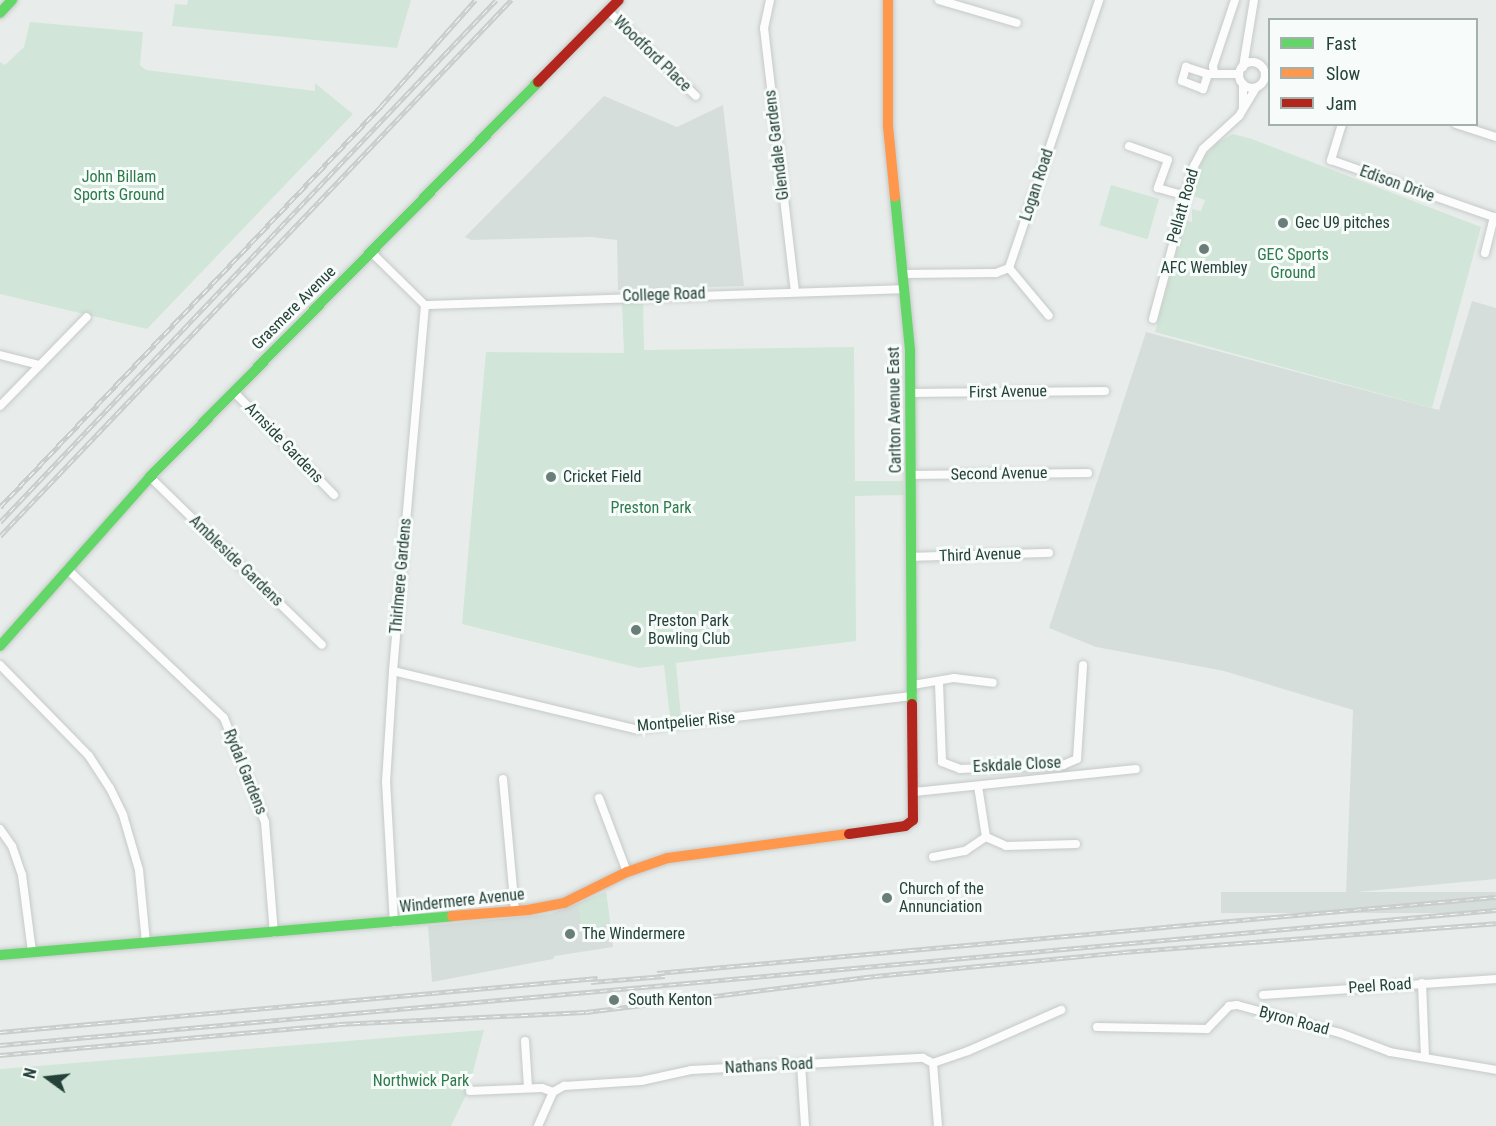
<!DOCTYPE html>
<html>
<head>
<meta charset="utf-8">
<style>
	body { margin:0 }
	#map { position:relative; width:1496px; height:1126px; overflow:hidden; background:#e8edeb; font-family:"Roboto Condensed",sans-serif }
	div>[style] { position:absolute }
	.built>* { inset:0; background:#d6dedb; transform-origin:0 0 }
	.green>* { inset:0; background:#d1e6d8; transform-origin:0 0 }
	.roads { filter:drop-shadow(0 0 2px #c5cac8) drop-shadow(0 0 2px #c5cac8) }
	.street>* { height:8px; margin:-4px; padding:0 4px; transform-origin:4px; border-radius:4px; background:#fcfcfc }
	.street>.ring { margin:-4px; padding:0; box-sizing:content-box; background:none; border:8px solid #fcfcfc; border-radius:50% }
	.fast>* { height:10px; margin:-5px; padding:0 5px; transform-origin:5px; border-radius:5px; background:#63d668 }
	.slow>* { height:10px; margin:-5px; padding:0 5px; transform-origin:5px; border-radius:5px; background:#ff974d }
	.jam>* { height:10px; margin:-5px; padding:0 5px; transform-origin:5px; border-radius:5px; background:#b3261e }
	.rail>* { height:4.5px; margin-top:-2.25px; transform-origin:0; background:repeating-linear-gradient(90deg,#f7fbf9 0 7px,#c9cdcc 0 14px); box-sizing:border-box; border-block:2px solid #c9cdcc }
	.dots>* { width:16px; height:16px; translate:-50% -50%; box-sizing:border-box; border:3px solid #f7fbf9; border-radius:50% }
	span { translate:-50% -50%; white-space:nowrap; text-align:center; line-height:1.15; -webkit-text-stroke:6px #f7fbf9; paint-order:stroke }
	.street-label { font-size:16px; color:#24423a }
	.park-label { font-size:16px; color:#2d7a4b }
	.poi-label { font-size:16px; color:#24423a }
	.left { translate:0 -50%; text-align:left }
	.legend { position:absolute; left:1268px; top:18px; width:210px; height:108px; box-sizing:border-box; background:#f7fbf9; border:2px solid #a3b1ad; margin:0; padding:8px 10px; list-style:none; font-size:18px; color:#24423a }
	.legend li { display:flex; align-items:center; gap:12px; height:30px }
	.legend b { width:30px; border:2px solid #a3b1ad }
	.north { position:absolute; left:18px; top:1048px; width:60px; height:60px; -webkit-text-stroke:4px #f7fbf9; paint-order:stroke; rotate:285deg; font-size:16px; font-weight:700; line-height:24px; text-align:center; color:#24423a }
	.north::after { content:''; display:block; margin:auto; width:21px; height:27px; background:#24423a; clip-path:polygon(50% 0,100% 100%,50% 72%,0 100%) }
</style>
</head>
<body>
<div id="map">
	<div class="built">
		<div style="clip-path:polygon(604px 96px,677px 127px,723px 105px,744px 286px,618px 290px,617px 240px,591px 237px,471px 240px,465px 237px)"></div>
		<div style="clip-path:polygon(1472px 301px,1496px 308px,1496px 879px,1346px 893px,1353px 710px,1224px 671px,1096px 647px,1049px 628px,1146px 332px,1439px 410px)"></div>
		<div style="clip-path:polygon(606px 892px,613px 947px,555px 956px,553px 959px,432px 982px,428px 926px,550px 914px)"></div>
		<div style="left:1496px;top:892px;width:21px;height:275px;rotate:90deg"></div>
	</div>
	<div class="green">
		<div style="clip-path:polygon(188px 0,411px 0,397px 48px,172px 26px,175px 4px,187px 5px)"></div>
		<div style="clip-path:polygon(30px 22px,143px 32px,140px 65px,146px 70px,315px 91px,315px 83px,353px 114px,147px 329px,0 294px,0 62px,5px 65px,24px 47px)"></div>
		<div style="clip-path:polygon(1233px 134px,1252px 139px,1481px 227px,1432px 408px,1155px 332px,1185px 220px,1192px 222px,1192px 209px,1201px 211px,1205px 200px,1193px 196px,1191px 193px,1195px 178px,1205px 156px,1217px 143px)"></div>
		<div style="left:1111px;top:185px;width:50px;height:42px;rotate:16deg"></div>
		<div style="clip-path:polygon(622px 303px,643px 303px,644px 350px,854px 347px,855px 481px,903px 481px,904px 495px,855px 496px,856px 641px,676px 663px,681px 717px,670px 718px,664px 665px,639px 668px,462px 624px,486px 352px,624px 353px)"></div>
		<div style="clip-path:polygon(606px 892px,610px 921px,590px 934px,582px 925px,578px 905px)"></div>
		<div style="clip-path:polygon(484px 1030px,468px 1091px,451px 1126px,0 1126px,0 1069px)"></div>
	</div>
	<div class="roads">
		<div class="street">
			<div style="left:770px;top:0;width:29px;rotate:102deg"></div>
			<div style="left:764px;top:28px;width:265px;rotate:83.3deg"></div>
			<div style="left:939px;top:0;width:81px;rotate:16.4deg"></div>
			<div style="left:608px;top:11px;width:122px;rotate:44deg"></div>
			<div class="ring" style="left:1239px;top:62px;width:18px;height:18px"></div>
			<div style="left:1243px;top:67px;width:68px;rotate:-80.7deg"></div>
			<div style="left:1214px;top:72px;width:6px;rotate:-99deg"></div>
			<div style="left:1213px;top:66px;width:70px;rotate:-71.6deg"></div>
			<div style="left:1208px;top:74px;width:16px;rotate:108deg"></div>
			<div style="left:1203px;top:89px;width:22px;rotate:-159deg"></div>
			<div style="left:1182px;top:81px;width:15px;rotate:-74deg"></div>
			<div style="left:1186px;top:67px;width:23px;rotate:18deg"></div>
			<div style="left:1208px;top:74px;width:31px"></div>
			<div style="left:1243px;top:84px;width:24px;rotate:90deg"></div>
			<div style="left:1342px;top:124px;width:38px;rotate:107deg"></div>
			<div style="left:1331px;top:160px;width:173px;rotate:19.3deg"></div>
			<div style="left:1494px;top:217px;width:5px;rotate:68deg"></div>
			<div style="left:1456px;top:124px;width:42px;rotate:18deg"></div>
			<div style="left:1129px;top:146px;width:41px;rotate:19.7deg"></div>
			<div style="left:1168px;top:160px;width:30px;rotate:110deg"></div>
			<div style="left:1158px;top:188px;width:29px;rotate:16deg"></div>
			<div style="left:371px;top:252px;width:76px;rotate:44.5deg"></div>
			<div style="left:425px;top:305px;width:367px;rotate:95deg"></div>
			<div style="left:393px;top:671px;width:110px;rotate:93.6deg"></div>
			<div style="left:386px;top:781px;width:142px;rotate:86.8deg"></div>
			<div style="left:1485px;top:253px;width:37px;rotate:-76deg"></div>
			<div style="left:1009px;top:268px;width:62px;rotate:50.2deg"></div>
			<div style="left:902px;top:274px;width:94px;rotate:-0.6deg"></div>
			<div style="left:996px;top:273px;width:14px;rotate:-21deg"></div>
			<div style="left:1009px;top:268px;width:283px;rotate:-71.4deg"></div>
			<div style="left:425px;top:305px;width:479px;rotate:-1.9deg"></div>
			<div style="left:1153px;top:319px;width:158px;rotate:-75deg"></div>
			<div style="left:1194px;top:166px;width:19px;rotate:-62deg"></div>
			<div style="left:1203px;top:149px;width:49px;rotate:-42.5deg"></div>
			<div style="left:1239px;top:116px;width:33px;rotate:-59deg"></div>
			<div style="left:0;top:355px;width:40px;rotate:14.4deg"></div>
			<div style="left:233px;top:391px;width:145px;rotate:45.8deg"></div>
			<div style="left:911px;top:393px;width:194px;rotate:-0.6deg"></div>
			<div style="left:0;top:406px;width:124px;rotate:-45.7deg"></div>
			<div style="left:911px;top:475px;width:177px;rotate:-0.6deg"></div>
			<div style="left:150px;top:477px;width:240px;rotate:44.3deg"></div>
			<div style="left:911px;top:557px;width:138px;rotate:-1.7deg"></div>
			<div style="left:67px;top:569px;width:216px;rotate:43.5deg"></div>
			<div style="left:224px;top:718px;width:112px;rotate:68.5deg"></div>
			<div style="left:265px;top:822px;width:111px;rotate:85.4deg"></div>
			<div style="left:0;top:665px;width:127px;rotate:45.6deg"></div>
			<div style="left:89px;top:756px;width:38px;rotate:57deg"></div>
			<div style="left:110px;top:788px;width:30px;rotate:64deg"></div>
			<div style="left:123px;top:815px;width:57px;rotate:73.8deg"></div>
			<div style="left:139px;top:870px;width:73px;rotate:84.5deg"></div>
			<div style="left:393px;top:671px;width:249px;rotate:13.5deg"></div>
			<div style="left:635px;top:729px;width:280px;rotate:-6.8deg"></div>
			<div style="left:939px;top:683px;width:79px;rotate:87.8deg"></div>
			<div style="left:942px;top:762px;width:19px;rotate:21deg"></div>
			<div style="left:960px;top:769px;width:103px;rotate:-2.2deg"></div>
			<div style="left:1063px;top:765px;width:15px;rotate:-23deg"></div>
			<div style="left:1077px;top:759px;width:94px;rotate:-86.3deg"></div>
			<div style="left:913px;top:685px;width:42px;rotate:-9.7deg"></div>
			<div style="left:954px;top:678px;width:39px;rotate:7deg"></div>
			<div style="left:503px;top:779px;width:133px;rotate:84.8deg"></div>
			<div style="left:978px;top:786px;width:52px;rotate:81.1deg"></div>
			<div style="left:986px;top:837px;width:22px;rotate:24deg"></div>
			<div style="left:1006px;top:846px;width:70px;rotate:-1.6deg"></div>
			<div style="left:914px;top:792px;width:223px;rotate:-5.9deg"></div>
			<div style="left:599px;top:798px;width:79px;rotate:69.3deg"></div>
			<div style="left:0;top:829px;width:21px;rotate:55deg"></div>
			<div style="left:12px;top:846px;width:31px;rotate:71deg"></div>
			<div style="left:22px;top:875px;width:78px;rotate:82.6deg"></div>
			<div style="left:933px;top:857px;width:33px;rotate:-11deg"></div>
			<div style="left:965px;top:851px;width:25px;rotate:-34deg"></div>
			<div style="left:1422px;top:983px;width:74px;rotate:87.7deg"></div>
			<div style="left:1263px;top:995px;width:234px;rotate:-3.9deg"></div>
			<div style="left:1097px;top:1027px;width:110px;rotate:1deg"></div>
			<div style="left:1207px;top:1029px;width:32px;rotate:-46deg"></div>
			<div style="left:1229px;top:1006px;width:8px;rotate:-7deg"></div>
			<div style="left:1237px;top:1005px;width:107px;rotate:15.2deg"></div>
			<div style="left:1340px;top:1033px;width:53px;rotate:20.8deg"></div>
			<div style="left:1390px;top:1052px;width:108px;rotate:9.6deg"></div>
			<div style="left:525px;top:1041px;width:47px;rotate:86.3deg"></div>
			<div style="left:933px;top:1063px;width:63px;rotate:85.5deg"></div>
			<div style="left:801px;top:1064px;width:62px;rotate:86.3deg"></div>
			<div style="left:470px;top:1091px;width:72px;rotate:-2.4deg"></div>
			<div style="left:542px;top:1088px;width:12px;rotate:20deg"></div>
			<div style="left:538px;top:1126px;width:37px;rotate:-66deg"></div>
			<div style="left:553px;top:1092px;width:13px;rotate:-29deg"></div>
			<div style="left:564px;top:1086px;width:77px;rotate:-3.7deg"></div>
			<div style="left:641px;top:1081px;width:51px;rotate:-12.4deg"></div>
			<div style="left:691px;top:1070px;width:232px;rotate:-3deg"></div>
			<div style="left:923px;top:1058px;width:11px;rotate:27deg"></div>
			<div style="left:933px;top:1063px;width:37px;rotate:-19deg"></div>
			<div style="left:968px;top:1051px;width:102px;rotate:-23.8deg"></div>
		</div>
		<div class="fast">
			<div style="left:0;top:13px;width:18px;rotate:-47deg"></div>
			<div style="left:895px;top:197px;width:155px;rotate:84.4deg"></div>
			<div style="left:910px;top:351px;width:353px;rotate:89.7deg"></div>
			<div style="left:0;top:646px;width:226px;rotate:-48.4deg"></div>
			<div style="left:150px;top:477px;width:554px;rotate:-45.51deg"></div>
			<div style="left:0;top:955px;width:454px;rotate:-4.9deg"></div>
		</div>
		<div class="slow">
			<div style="left:888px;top:0;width:126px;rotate:90deg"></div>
			<div style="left:888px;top:126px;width:71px;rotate:84.4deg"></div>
			<div style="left:452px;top:916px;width:76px;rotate:-4.5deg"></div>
			<div style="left:528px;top:910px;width:37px;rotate:-11deg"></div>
			<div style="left:564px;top:903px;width:70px;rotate:-26.2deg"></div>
			<div style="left:627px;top:872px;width:43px;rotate:-18.9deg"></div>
			<div style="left:668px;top:858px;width:183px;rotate:-7.6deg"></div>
		</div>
		<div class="jam">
			<div style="left:538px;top:82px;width:115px;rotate:-45.4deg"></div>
			<div style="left:849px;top:834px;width:57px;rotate:-8.1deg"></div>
			<div style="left:905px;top:826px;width:10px;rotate:-37deg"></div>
			<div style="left:913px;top:820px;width:116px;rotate:-90.5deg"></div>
		</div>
	</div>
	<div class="rail">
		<div style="left:0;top:507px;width:553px;rotate:-46.47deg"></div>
		<div style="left:381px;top:106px;width:142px;rotate:-48.4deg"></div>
		<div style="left:0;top:522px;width:720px;rotate:-46.46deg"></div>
		<div style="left:0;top:536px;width:741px;rotate:-46.37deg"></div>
		<div style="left:657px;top:973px;width:842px;rotate:-5.18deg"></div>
		<div style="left:591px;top:982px;width:74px;rotate:-4.6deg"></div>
		<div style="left:0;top:1032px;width:600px;rotate:-5.16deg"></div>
		<div style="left:0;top:1045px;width:1502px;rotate:-5.16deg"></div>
		<div style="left:0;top:1055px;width:340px;rotate:-5.2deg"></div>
		<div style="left:339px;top:1024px;width:247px;rotate:-2.8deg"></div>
		<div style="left:586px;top:1012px;width:291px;rotate:-7.1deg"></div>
		<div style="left:875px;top:976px;width:249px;rotate:-5.5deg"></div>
		<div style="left:1123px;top:952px;width:374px;rotate:-4.4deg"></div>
	</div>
	<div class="dots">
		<div style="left:1283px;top:223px;background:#697e78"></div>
		<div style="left:1204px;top:249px;background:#697e78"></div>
		<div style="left:551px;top:477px;background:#697e78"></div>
		<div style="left:636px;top:630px;background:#697e78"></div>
		<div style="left:887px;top:898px;background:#697e78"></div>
		<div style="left:570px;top:934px;background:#697e78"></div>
		<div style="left:614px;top:1000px;background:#697e78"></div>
	</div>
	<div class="street-label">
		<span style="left:652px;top:54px;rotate:44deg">Woodford Place</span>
		<span style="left:777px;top:145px;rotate:-97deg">Glendale Gardens</span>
		<span style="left:1397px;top:184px;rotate:20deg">Edison Drive</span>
		<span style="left:1037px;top:185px;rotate:-72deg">Logan Road</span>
		<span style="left:1183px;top:206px;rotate:-74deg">Pellatt Road</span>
		<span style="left:664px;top:295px;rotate:-2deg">College Road</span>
		<span style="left:294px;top:308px;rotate:-45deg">Grasmere Avenue</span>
		<span style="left:1008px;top:392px;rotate:-1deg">First Avenue</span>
		<span style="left:895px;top:410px;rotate:-91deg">Carlton Avenue East</span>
		<span style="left:284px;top:443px;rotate:46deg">Arnside Gardens</span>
		<span style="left:999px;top:474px;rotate:-1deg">Second Avenue</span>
		<span style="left:980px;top:555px;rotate:-2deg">Third Avenue</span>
		<span style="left:236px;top:561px;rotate:44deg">Ambleside Gardens</span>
		<span style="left:401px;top:576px;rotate:-85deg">Thirlmere Gardens</span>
		<span style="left:686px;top:722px;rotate:-5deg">Montpelier Rise</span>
		<span style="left:1017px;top:765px;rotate:-3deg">Eskdale Close</span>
		<span style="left:245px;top:772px;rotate:68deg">Rydal Gardens</span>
		<span style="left:462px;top:901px;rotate:-6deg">Windermere Avenue</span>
		<span style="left:1380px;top:986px;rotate:-4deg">Peel Road</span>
		<span style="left:1294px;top:1021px;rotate:15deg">Byron Road</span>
		<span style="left:769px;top:1066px;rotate:-3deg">Nathans Road</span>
	</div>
	<div class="park-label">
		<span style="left:119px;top:186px">John Billam<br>Sports Ground</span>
		<span style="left:1293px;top:264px">GEC Sports<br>Ground</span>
		<span style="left:651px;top:508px">Preston Park</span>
		<span style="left:421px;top:1081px">Northwick Park</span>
	</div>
	<div class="poi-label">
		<span class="left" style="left:1295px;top:223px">Gec U9 pitches</span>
		<span style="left:1204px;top:268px">AFC Wembley</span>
		<span class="left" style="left:563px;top:477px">Cricket Field</span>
		<span class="left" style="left:648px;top:630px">Preston Park<br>Bowling Club</span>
		<span class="left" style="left:899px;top:898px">Church of the<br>Annunciation</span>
		<span class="left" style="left:582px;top:934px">The Windermere</span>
		<span class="left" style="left:628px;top:1000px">South Kenton</span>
	</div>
	<ul class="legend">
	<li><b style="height:8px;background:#63d668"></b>Fast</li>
	<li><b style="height:8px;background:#ff974d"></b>Slow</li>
	<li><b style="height:8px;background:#b3261e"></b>Jam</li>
	</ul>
	<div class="north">N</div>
</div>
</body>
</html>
